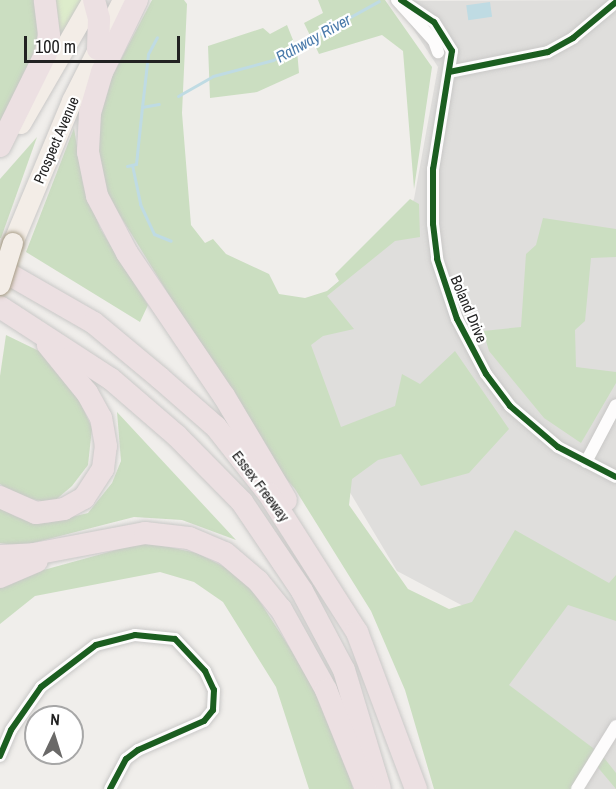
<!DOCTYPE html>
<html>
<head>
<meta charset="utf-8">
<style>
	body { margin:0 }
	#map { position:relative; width:616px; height:789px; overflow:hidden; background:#f0eeeb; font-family:"Archivo Narrow",sans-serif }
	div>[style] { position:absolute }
	.residential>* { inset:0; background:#dfdedc }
	.grass>* { inset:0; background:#ddeccb }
	.forest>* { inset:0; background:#cbdec1 }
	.water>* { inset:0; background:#bfdbe3; transform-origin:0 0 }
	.stream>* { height:3px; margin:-1.5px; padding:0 1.5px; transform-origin:1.5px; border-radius:1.5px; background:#bfdbe3 }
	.roads { filter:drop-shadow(0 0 2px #c9c8c7) drop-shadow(0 0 2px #c9c8c7) }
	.minor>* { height:12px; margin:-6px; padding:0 6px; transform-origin:6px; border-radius:6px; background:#fdfcfc }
	.primary>* { height:20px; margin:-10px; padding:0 10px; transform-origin:10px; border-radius:10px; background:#f3ede7 }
	.motorway>* { height:22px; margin:-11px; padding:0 11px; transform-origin:11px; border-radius:11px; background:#ece0e2 }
	.bridges { filter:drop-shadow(0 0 2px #a79c86) drop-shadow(0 0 2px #a79c86) }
	.primary-bridge>* { height:20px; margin:-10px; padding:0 10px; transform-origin:10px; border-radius:10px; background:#f3ede7 }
	.cycleway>* { height:6px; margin:-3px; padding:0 3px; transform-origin:3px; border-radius:3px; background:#1b5e20 }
	span { translate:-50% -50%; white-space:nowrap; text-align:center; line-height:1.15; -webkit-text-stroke:4.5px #fff; paint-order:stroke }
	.street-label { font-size:15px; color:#222 }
	.water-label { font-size:16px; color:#4a7aab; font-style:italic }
	.north { position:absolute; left:24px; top:705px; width:60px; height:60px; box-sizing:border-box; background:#fff; border:2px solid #a7a7a7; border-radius:50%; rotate:4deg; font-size:16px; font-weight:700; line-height:24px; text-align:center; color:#222 }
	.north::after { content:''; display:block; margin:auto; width:21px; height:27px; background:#6a6968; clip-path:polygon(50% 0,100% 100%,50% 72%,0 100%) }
	.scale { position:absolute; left:24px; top:36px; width:156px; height:27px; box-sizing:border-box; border:3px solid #222; border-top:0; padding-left:8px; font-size:18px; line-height:21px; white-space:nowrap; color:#222; -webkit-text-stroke:4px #fff; paint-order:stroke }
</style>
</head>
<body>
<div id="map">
	<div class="residential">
		<div style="clip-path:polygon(616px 0,616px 789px,481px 789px,467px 608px,397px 571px,345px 484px,302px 342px,317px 300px,395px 233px,414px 199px,438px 67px,395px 1px)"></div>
	</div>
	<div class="grass">
		<div style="clip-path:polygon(51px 0,84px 0,52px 56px)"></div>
	</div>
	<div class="forest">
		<div style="clip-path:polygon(0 0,39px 0,44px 37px,0 127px)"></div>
		<div style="clip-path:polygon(152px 0,184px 0,187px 4px,182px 113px,191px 225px,205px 243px,213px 239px,226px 254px,269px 274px,279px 294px,305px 298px,327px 291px,339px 281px,335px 274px,410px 199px,419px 204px,420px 237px,395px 241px,327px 296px,354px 329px,323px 336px,311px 345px,341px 427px,395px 406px,402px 374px,420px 384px,455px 351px,509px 429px,469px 473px,421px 486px,401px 454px,378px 460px,352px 479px,349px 505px,408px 589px,449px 609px,472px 602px,515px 530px,609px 583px,616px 575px,616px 621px,568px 605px,509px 685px,601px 754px,616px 773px,616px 789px,595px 764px,574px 789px,434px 789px,405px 690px,371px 611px,295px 489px,271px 461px,97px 178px,97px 133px,106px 88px)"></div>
		<div style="clip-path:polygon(318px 0,385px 0,432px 67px,414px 189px,403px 51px,382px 35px,319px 54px,304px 23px,323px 13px)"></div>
		<div style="clip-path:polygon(287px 25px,297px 50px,299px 73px,257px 92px,210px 98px,208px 46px,263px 28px,270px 34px)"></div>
		<div style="clip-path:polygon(74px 128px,83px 184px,101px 230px,148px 305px,140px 322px,26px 252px)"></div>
		<div style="clip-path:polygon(37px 137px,1px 238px,0 238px,0 179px)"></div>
		<div style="clip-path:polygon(543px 218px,616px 229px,616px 257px,591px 258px,585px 321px,575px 330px,576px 367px,616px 372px,616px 383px,581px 443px,544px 418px,489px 351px,483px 331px,521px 327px,526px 254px,536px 245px)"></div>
		<div style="clip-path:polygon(6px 335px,39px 351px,71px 382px,92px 428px,88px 465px,72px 486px,52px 503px,17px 496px,0 484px,0 376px)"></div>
		<div style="clip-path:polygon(117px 412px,236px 540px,182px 520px,134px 517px,21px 546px,0 543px,0 508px,17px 517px,47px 523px,88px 513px,112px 483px,121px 461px)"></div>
		<div style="clip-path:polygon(145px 542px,197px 553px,244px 577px,295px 656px,338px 734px,353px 789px,309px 789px,276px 687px,223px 602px,194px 582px,160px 572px,35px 596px,0 624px,0 588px,11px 579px)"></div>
	</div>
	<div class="water">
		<div style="left:490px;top:2px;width:15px;height:24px;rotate:82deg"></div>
	</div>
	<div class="stream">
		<div style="left:178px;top:96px;width:40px;rotate:-29.7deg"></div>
		<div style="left:213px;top:76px;width:62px;rotate:-14.9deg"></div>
		<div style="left:273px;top:60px;width:121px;rotate:-29.1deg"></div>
		<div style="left:142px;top:107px;width:53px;rotate:-83.5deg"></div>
		<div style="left:148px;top:54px;width:19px;rotate:-62deg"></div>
		<div style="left:132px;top:165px;width:40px;rotate:78deg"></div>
		<div style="left:140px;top:204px;width:33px;rotate:65deg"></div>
		<div style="left:154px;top:234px;width:18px;rotate:22deg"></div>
		<div style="left:127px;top:166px;width:9px;rotate:-13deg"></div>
		<div style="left:136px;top:164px;width:57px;rotate:-84deg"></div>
		<div style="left:142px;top:107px;width:17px;rotate:-10deg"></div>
	</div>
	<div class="roads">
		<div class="minor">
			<div style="left:397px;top:0;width:55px;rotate:47.9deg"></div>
			<div style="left:434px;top:41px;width:12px;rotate:70deg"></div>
			<div style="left:401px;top:0;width:40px;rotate:34deg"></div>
			<div style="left:434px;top:22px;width:34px;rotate:58deg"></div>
			<div style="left:452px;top:51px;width:120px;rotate:99.1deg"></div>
			<div style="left:433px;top:169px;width:55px;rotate:90deg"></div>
			<div style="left:433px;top:224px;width:35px;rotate:83deg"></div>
			<div style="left:437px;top:259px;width:63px;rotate:71.6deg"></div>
			<div style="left:457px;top:319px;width:62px;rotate:62.2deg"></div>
			<div style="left:486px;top:374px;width:40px;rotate:53deg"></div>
			<div style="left:510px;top:406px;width:63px;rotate:40.5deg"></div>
			<div style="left:558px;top:447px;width:65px;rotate:27.3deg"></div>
			<div style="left:449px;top:72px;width:101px;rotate:-11.4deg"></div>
			<div style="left:548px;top:52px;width:29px;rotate:-29deg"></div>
			<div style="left:573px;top:38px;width:56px;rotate:-39.9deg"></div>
			<div style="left:586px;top:462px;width:64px;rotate:-62.2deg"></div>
			<div style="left:0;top:756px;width:28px;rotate:-67deg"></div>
			<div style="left:11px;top:730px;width:52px;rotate:-55.1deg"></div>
			<div style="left:41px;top:687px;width:69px;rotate:-37.4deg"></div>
			<div style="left:96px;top:645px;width:40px;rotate:-14.4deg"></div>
			<div style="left:135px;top:635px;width:40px;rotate:5.7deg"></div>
			<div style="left:175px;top:639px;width:44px;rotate:46.8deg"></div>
			<div style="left:205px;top:671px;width:21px;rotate:65deg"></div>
			<div style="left:214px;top:690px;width:20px;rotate:93deg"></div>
			<div style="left:213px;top:710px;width:14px;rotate:129deg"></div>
			<div style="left:204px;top:721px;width:72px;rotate:156.3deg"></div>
			<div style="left:138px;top:750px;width:15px;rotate:143deg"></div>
			<div style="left:126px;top:759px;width:34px;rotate:118deg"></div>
			<div style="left:577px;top:789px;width:74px;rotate:-58.2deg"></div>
		</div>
		<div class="primary">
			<div style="left:21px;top:124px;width:143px;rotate:-59.9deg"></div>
			<div style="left:13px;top:243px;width:154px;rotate:-67.4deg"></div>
			<div style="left:72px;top:101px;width:113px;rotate:-63.2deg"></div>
		</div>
		<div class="motorway">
			<div style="left:94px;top:0;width:20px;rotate:75deg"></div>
			<div style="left:99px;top:19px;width:30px;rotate:92deg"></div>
			<div style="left:137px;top:0;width:80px;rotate:115.9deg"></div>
			<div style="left:102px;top:72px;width:43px;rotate:106.3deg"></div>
			<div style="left:90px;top:113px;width:39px;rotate:93deg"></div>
			<div style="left:88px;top:152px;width:45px;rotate:78.4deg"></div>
			<div style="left:97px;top:196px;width:64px;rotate:62.2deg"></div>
			<div style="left:127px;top:253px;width:173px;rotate:55.9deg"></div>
			<div style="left:224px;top:396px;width:121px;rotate:59.2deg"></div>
			<div style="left:0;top:146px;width:104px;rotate:-63.7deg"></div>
			<div style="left:46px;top:53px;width:18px;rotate:-81deg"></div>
			<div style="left:49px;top:35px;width:35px;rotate:-97deg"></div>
			<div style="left:0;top:269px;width:108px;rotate:29.9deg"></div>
			<div style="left:94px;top:323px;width:86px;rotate:39.8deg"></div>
			<div style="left:160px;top:378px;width:74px;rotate:41.2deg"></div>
			<div style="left:216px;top:427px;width:85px;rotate:51.7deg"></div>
			<div style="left:269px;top:494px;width:164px;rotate:57.5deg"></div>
			<div style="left:357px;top:632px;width:168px;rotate:69.4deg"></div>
			<div style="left:0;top:307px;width:132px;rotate:33deg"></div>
			<div style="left:111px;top:379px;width:87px;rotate:40.8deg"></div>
			<div style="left:177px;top:436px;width:93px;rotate:45.4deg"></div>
			<div style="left:242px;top:502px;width:107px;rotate:56deg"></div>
			<div style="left:302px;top:591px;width:89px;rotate:62deg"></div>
			<div style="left:344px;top:670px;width:124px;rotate:73.2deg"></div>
			<div style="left:0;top:497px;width:39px;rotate:24deg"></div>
			<div style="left:36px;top:513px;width:28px;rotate:-8deg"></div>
			<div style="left:64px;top:509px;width:23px;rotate:-29deg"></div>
			<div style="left:84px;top:498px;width:35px;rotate:-57deg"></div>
			<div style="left:103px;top:469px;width:23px;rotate:-83deg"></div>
			<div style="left:106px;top:446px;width:28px;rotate:-100deg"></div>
			<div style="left:101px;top:418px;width:29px;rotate:-119deg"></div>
			<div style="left:87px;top:393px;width:62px;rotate:-129.1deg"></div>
			<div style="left:0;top:556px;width:34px;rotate:-3deg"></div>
			<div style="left:34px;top:554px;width:113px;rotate:-10.7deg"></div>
			<div style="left:145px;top:533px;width:44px;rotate:6.5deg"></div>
			<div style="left:189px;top:538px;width:39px;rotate:23deg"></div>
			<div style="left:225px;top:553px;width:43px;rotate:40.3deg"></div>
			<div style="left:258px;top:581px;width:36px;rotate:51deg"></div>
			<div style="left:281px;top:609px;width:93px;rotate:60.9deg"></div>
			<div style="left:326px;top:690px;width:107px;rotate:68deg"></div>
			<div style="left:0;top:577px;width:40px;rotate:-23.4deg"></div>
		</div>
	</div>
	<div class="bridges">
		<div class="primary-bridge">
			<div style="left:0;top:285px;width:44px;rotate:-72.8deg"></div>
		</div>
	</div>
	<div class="cycleway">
		<div style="left:401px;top:0;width:40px;rotate:34deg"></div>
		<div style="left:434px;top:22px;width:34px;rotate:58deg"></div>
		<div style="left:452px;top:51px;width:120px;rotate:99.1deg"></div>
		<div style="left:433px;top:169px;width:55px;rotate:90deg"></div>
		<div style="left:433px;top:224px;width:35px;rotate:83deg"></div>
		<div style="left:437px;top:259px;width:63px;rotate:71.6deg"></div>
		<div style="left:457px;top:319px;width:62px;rotate:62.2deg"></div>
		<div style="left:486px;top:374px;width:40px;rotate:53deg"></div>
		<div style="left:510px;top:406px;width:63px;rotate:40.5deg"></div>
		<div style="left:558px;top:447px;width:65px;rotate:27.3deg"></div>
		<div style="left:449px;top:72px;width:101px;rotate:-11.4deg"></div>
		<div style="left:548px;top:52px;width:29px;rotate:-29deg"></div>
		<div style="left:573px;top:38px;width:56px;rotate:-39.9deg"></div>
		<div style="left:0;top:756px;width:28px;rotate:-67deg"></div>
		<div style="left:11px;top:730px;width:52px;rotate:-55.1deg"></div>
		<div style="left:41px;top:687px;width:69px;rotate:-37.4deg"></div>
		<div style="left:96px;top:645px;width:40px;rotate:-14.4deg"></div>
		<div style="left:135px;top:635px;width:40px;rotate:5.7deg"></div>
		<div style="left:175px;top:639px;width:44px;rotate:46.8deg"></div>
		<div style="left:205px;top:671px;width:21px;rotate:65deg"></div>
		<div style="left:214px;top:690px;width:20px;rotate:93deg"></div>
		<div style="left:213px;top:710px;width:14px;rotate:129deg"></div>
		<div style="left:204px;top:721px;width:72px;rotate:156.3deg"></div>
		<div style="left:138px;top:750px;width:15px;rotate:143deg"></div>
		<div style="left:126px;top:759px;width:34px;rotate:118deg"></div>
	</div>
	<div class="street-label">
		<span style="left:56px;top:140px;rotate:-67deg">Prospect Avenue</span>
		<span style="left:469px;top:309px;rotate:67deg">Boland Drive</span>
		<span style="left:261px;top:486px;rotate:53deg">Essex Freeway</span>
	</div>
	<div class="water-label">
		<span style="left:313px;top:38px;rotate:-29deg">Rahway River</span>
	</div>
	<div class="north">N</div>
	<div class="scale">100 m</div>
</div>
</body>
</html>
